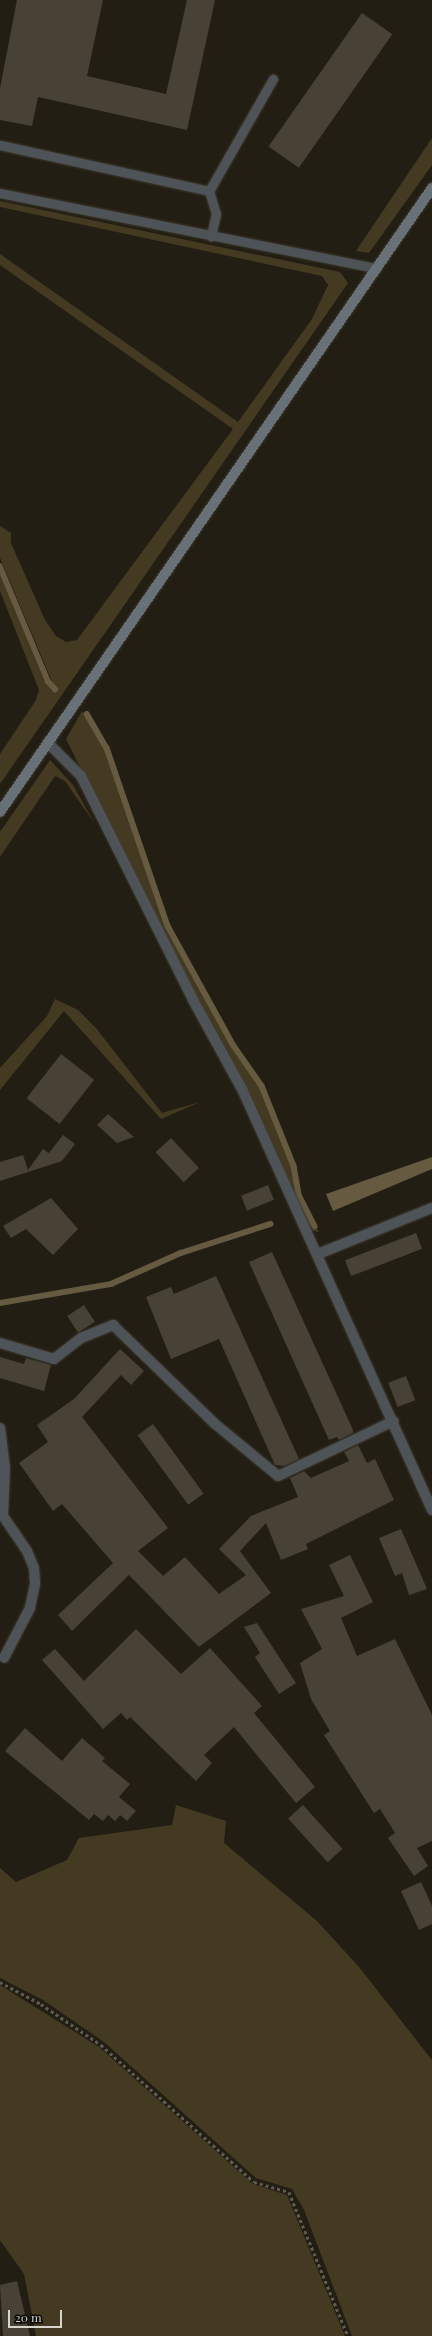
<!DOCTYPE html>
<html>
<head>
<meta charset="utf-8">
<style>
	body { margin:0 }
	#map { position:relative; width:432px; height:2336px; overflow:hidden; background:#231e13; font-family:"Playfair Display",serif }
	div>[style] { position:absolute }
	.green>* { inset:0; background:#443a21 }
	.water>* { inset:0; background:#665b40 }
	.stream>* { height:5.5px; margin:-2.75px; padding:0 2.75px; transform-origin:2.75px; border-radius:2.75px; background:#665b40 }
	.building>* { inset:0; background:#474235; transform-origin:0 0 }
	.path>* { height:2.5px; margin-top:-1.25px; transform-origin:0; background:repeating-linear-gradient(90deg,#605c52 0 3px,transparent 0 6px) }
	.roads { filter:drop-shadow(0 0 1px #403b31) drop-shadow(0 0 1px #403b31) }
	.service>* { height:9px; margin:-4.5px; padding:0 4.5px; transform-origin:4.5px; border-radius:4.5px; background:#4e5358 }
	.minor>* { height:10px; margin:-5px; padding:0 5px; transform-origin:5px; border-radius:5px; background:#4e5358 }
	.secondary>* { height:10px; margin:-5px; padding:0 5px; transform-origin:5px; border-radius:5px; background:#697178 }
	span { translate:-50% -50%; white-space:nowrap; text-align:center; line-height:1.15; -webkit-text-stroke:3px #0a0905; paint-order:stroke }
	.scale { position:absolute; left:8px; top:2310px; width:54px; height:18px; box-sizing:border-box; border:2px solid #d7d4cc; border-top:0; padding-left:5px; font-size:12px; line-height:14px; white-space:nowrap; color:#d7d4cc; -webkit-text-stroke:3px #0a0905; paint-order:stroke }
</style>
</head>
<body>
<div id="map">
	<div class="green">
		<div style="clip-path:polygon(432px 138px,432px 165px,369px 253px,356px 251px)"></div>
		<div style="clip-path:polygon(0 201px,340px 272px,348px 283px,0 784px,0 754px,36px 700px,39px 690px,0 591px,0 574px,44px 681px,52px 691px,56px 691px,0 558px,0 526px,11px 533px,11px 543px,45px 620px,56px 636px,66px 642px,77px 640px,233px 429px,0 265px,0 254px,238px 422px,312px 319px,328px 285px,322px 276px,0 207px)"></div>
		<div style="clip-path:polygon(82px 711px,106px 749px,172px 939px,233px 1047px,261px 1087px,292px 1167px,298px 1196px,319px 1232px,307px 1230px,70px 747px,66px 739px)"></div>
		<div style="clip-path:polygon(50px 760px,73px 785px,95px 824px,65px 781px,55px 776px,0 857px,0 832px)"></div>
		<div style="clip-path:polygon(55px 999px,78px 1010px,96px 1028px,162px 1113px,200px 1102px,161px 1119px,64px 1011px,0 1090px,0 1068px,47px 1016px)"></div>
		<div style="clip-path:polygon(176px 1805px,226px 1821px,224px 1843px,317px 1921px,359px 1967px,432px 2060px,432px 2336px,352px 2336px,304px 2210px,292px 2189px,256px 2178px,104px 2042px,43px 2000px,0 1978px,0 1868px,16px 1882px,67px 1860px,79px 1838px,172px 1825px)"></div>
		<div style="clip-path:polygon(0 1985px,99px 2047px,253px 2184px,287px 2195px,345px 2336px,36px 2336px,24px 2274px,0 2240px)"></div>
	</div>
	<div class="water">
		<div style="clip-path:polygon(432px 1157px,432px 1169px,333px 1211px,326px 1194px)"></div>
	</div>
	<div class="stream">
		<div style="left:0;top:566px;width:125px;rotate:67.3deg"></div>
		<div style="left:48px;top:681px;width:11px;rotate:49deg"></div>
		<div style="left:87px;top:714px;width:39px;rotate:60deg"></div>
		<div style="left:107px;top:748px;width:188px;rotate:71.1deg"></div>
		<div style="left:168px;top:926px;width:137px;rotate:61.2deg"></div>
		<div style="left:234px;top:1046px;width:49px;rotate:55deg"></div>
		<div style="left:262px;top:1086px;width:86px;rotate:68.2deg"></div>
		<div style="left:294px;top:1166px;width:29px;rotate:80deg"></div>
		<div style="left:299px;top:1195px;width:35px;rotate:63deg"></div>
		<div style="left:0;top:1303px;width:113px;rotate:-9.7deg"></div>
		<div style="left:111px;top:1284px;width:77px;rotate:-23.9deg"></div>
		<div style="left:181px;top:1253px;width:94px;rotate:-18deg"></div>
	</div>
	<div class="building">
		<div style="clip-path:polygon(17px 0,103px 0,87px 76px,166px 94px,187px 0,215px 0,187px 130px,38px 97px,32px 126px,0 120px,0 88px)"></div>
		<div style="left:362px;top:13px;width:37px;height:163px;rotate:35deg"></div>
		<div style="left:61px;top:1054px;width:42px;height:56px;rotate:38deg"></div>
		<div style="clip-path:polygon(108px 1114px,134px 1137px,117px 1143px,97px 1125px)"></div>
		<div style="clip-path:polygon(63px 1135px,75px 1144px,62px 1161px,0 1181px,0 1162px,23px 1155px,28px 1170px,43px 1149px,49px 1153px)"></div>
		<div style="left:171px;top:1138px;width:41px;height:21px;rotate:47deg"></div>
		<div style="left:268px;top:1185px;width:16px;height:29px;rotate:68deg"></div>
		<div style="clip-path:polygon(51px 1198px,78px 1229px,53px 1255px,26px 1229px,11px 1238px,3px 1226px)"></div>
		<div style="left:416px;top:1233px;width:17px;height:76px;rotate:69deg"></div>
		<div style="clip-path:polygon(272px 1252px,353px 1430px,353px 1433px,339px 1440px,337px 1437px,329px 1440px,249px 1262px)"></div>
		<div style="clip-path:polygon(216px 1276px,299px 1459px,284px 1466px,275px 1465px,219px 1339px,171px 1359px,146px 1297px,171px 1287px,174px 1294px)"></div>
		<div style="left:84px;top:1305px;width:20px;height:20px;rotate:57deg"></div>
		<div style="clip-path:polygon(120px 1349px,144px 1371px,131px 1385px,121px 1375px,82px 1417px,168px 1528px,138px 1551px,163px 1576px,185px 1557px,219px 1594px,246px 1575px,219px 1549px,251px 1516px,298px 1497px,290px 1478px,304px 1471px,311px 1478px,349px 1461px,344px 1452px,358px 1445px,367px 1463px,375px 1459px,394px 1500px,306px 1544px,308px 1549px,281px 1560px,266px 1523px,240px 1551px,271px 1593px,199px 1647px,129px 1575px,72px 1631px,58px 1615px,113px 1563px,62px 1504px,53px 1511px,19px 1463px,48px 1442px,37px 1425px,74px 1399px)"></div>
		<div style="clip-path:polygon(0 1357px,24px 1364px,26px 1358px,51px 1365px,44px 1391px,0 1378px)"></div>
		<div style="left:406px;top:1376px;width:26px;height:19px;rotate:69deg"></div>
		<div style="left:153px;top:1424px;width:86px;height:19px;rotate:54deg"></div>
		<div style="clip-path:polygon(401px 1529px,427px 1589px,409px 1595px,402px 1573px,395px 1576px,379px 1538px)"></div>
		<div style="clip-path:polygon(350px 1555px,373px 1602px,341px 1618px,357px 1656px,395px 1639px,432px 1715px,432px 1841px,417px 1848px,428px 1866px,414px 1876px,388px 1838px,395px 1833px,380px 1809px,374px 1813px,324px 1735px,330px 1731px,311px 1699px,300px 1663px,322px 1649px,301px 1609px,344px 1596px,329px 1565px)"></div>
		<div style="clip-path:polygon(257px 1623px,296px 1683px,279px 1694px,255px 1657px,260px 1653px,244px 1627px)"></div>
		<div style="clip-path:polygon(136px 1629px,181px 1674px,210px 1648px,262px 1706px,254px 1713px,315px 1787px,296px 1803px,234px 1727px,204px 1755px,212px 1763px,196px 1781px,130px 1717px,127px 1720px,121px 1713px,103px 1729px,42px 1660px,55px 1649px,84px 1681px)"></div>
		<div style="clip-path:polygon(25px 1728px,62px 1761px,82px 1738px,105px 1758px,102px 1761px,130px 1784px,119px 1797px,136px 1811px,127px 1821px,120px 1815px,115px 1821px,108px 1815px,103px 1821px,94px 1814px,89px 1820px,5px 1751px)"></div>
		<div style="left:303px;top:1805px;width:59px;height:20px;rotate:48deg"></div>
		<div style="clip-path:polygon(421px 1882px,432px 1906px,432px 1924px,419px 1930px,401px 1891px)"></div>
		<div style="clip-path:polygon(17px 2281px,30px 2336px,3px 2336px,0 2285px)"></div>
	</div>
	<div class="path">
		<div style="left:0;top:1982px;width:47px;rotate:28.2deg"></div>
		<div style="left:41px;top:2004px;width:73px;rotate:34.3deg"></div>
		<div style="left:101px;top:2045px;width:205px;rotate:41.8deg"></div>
		<div style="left:254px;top:2182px;width:36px;rotate:16deg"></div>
		<div style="left:289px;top:2192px;width:156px;rotate:67.7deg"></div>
	</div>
	<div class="roads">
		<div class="service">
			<div style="left:0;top:145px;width:214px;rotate:12.4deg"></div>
			<div style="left:209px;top:191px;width:24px;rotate:73deg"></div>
			<div style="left:216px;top:214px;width:23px;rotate:103deg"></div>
			<div style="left:209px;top:191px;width:129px;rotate:-60.3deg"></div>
			<div style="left:0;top:193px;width:384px;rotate:11.3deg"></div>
		</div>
		<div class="minor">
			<div style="left:48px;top:743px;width:47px;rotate:45deg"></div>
			<div style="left:81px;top:776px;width:250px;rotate:63.4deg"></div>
			<div style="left:193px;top:1000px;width:102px;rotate:61.2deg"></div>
			<div style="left:242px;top:1089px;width:462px;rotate:65.7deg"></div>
			<div style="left:318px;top:1254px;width:123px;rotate:-22deg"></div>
			<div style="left:0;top:1343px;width:56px;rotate:16.5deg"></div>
			<div style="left:54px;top:1359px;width:34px;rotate:-38deg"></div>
			<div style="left:81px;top:1338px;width:35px;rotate:-22deg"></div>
			<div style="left:113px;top:1325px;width:141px;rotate:44.1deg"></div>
			<div style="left:214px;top:1423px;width:83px;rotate:39.6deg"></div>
			<div style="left:278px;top:1476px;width:128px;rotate:-25.4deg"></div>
			<div style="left:0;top:1428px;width:40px;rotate:82.9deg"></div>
			<div style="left:5px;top:1468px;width:48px;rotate:92.4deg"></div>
			<div style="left:3px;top:1516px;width:42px;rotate:55.6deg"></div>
			<div style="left:27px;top:1551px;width:18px;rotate:68deg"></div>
			<div style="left:34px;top:1568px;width:16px;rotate:86deg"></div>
			<div style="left:35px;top:1584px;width:25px;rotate:102deg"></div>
			<div style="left:30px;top:1608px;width:56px;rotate:117.5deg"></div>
		</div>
		<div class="secondary">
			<div style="left:0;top:812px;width:759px;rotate:-55.3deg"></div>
		</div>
	</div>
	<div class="scale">20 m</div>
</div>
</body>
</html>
